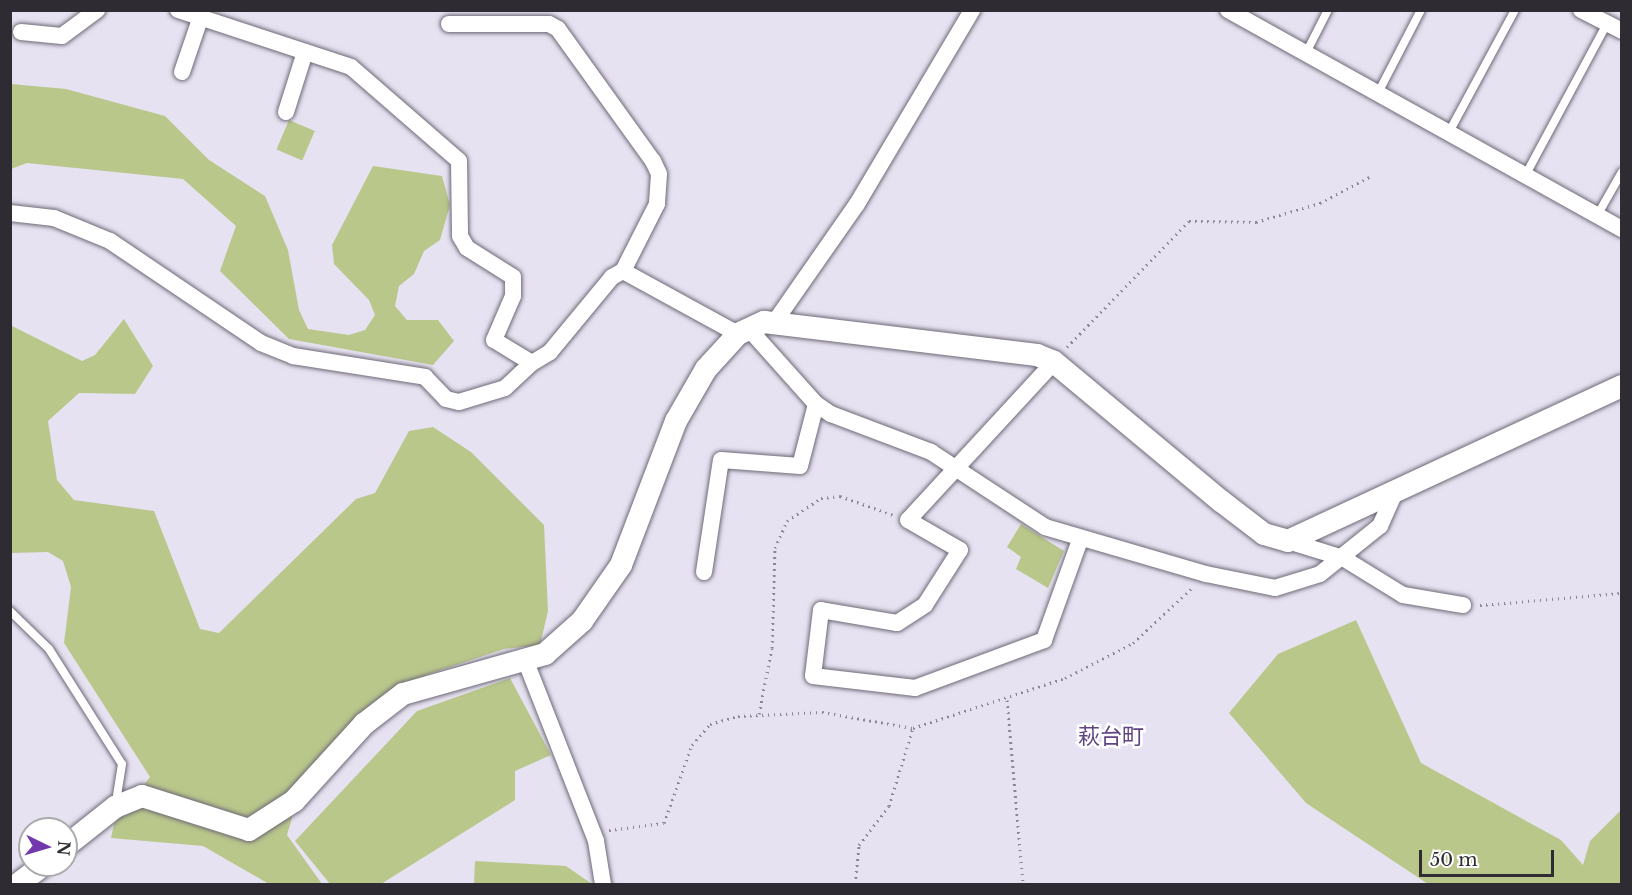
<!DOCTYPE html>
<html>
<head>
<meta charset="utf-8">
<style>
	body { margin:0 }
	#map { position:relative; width:1632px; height:895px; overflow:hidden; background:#e7e2f1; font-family:"Libre Baskerville","Noto Sans JP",serif }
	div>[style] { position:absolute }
	.green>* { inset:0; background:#b9c78b; transform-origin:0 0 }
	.path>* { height:3px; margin-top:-1.5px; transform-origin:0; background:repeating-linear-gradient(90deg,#8b8892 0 1.5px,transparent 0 6px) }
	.roads { filter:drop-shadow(0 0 2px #6e6977) drop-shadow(0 0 2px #6e6977) }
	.lane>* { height:8px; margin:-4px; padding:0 4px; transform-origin:4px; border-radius:4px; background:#fff }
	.street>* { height:16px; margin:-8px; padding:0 8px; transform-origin:8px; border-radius:8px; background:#fff }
	.secondary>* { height:22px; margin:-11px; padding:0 11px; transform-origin:11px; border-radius:11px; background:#fff }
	span { translate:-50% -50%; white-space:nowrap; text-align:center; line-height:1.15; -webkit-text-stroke:5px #fff; paint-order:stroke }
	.neighbourhood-label { font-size:22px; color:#604481 }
	.frame { position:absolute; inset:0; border:12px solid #2e2c32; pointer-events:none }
	.north { position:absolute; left:18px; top:817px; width:60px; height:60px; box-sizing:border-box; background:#fff; border:2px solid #ababad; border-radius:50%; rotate:95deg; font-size:16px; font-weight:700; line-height:24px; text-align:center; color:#2e2c32 }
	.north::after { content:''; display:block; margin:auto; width:21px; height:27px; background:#7438ae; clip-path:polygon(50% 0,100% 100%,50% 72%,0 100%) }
	.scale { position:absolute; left:1419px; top:850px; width:135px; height:27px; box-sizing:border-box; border:3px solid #2e2c32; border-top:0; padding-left:8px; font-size:18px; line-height:21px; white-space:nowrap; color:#2e2c32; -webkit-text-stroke:4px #fff; paint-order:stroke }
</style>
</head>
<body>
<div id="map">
	<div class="green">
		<div style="clip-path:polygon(11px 84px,66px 89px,165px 116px,209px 160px,265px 196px,288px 250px,299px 310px,308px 329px,349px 335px,365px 330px,375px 315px,369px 300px,334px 264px,332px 245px,373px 166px,442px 176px,450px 205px,440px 240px,424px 251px,414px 274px,399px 286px,395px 306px,407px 320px,438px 320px,454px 341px,433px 365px,289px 339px,220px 271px,236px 226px,183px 179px,27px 163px,11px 169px)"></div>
		<div style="left:289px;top:120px;width:28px;height:32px;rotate:23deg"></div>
		<div style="clip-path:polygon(124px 319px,153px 366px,135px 394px,79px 393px,48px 421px,57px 480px,74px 500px,154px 511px,200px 629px,219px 633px,356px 499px,375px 493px,409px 431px,433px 427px,471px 452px,544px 525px,548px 611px,540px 645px,504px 649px,426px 675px,306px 770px,287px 835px,322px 884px,269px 884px,203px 846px,111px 838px,114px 824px,150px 777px,64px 643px,71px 587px,63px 561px,48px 552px,11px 553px,10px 325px,82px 361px,95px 355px)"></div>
		<div style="clip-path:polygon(1021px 524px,1064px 551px,1048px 588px,1016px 569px,1021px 557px,1007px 547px)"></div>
		<div style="clip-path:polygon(1356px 620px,1421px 763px,1561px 840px,1583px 865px,1590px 841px,1621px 810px,1621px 884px,1428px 884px,1306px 803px,1229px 713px,1278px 654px)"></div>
		<div style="clip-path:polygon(510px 678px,551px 755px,515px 771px,515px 800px,381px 884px,330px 884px,295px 841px,417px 711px)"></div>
		<div style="clip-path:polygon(475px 861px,566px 866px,592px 884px,474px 884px)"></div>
	</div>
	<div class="path">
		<div style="left:1067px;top:347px;width:175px;rotate:-45.9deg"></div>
		<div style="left:1189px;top:221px;width:67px;rotate:0.9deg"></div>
		<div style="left:1256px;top:222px;width:67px;rotate:-16.5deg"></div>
		<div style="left:1320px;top:203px;width:60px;rotate:-27.8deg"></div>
		<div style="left:1480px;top:605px;width:143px;rotate:-4.8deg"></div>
		<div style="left:1007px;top:700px;width:185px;rotate:85deg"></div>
		<div style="left:759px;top:714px;width:67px;rotate:-78.9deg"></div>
		<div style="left:772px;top:648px;width:100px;rotate:-88.3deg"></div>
		<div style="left:775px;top:548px;width:30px;rotate:-66deg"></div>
		<div style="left:787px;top:521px;width:41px;rotate:-34.1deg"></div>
		<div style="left:821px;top:498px;width:19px;rotate:-6deg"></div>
		<div style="left:840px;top:496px;width:56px;rotate:19.7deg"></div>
		<div style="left:609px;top:830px;width:55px;rotate:-7.3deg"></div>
		<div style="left:664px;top:823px;width:83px;rotate:-70.3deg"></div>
		<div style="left:692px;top:745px;width:28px;rotate:-49deg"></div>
		<div style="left:710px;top:724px;width:29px;rotate:-16deg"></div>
		<div style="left:738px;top:716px;width:84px;rotate:-2.7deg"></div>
		<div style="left:822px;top:712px;width:92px;rotate:10deg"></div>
		<div style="left:855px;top:884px;width:39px;rotate:-84deg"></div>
		<div style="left:859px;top:845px;width:49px;rotate:-52.4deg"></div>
		<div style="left:889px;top:806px;width:82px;rotate:-72.9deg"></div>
		<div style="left:913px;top:728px;width:160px;rotate:-18.2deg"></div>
		<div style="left:1065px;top:678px;width:76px;rotate:-27.2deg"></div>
		<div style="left:1133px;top:643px;width:81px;rotate:-43deg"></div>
	</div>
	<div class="roads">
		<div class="lane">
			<div style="left:1307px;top:51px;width:46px;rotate:-62.9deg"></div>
			<div style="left:1378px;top:93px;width:93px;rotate:-62.6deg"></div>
			<div style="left:1448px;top:134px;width:141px;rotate:-61.6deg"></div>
			<div style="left:1525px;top:176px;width:173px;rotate:-61.7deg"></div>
			<div style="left:1598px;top:214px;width:48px;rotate:-60.3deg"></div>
			<div style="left:10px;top:611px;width:54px;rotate:44.3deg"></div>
			<div style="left:49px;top:649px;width:136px;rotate:57.6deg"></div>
			<div style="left:122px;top:764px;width:39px;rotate:99deg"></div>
		</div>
		<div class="street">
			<div style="left:178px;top:10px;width:182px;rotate:18.2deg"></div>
			<div style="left:351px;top:67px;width:143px;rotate:41deg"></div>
			<div style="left:459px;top:161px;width:75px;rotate:89.2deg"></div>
			<div style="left:460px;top:236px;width:14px;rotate:60deg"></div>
			<div style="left:467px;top:248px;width:54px;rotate:32.2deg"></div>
			<div style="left:513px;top:277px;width:19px;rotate:90deg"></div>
			<div style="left:513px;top:296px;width:48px;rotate:113.4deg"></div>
			<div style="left:494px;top:340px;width:44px;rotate:31.2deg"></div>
			<div style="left:532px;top:363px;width:21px;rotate:-31deg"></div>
			<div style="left:550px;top:352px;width:97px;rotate:-50.4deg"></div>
			<div style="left:612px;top:277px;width:13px;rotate:-29deg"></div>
			<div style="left:623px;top:271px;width:131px;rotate:28.7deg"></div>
			<div style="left:1228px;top:10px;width:451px;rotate:29.1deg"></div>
			<div style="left:1581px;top:10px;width:46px;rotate:27.1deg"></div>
			<div style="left:449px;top:24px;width:100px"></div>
			<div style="left:549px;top:24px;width:10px;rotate:29deg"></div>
			<div style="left:558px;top:29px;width:163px;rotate:54.3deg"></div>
			<div style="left:653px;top:161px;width:14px;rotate:65deg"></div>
			<div style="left:659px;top:174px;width:30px;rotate:94deg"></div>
			<div style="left:657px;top:204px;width:75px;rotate:116.9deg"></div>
			<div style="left:21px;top:32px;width:41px;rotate:5.6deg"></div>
			<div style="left:62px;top:36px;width:44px;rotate:-36.6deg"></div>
			<div style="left:182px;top:72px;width:56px;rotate:-71.2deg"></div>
			<div style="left:286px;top:112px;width:63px;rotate:-72.4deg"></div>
			<div style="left:10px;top:213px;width:44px;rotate:6.5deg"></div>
			<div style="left:54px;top:218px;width:61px;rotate:22.3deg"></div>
			<div style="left:110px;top:241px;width:182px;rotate:34deg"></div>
			<div style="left:261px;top:343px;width:35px;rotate:22deg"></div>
			<div style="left:293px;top:356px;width:134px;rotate:9deg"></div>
			<div style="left:425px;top:377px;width:30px;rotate:46deg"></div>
			<div style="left:446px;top:399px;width:13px;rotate:13deg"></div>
			<div style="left:459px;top:402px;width:48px;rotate:-16.9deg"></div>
			<div style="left:505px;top:388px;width:37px;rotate:-43deg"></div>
			<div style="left:776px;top:320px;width:141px;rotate:-55.1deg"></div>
			<div style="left:857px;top:204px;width:226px;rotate:-59.3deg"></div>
			<div style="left:749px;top:329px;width:101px;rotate:48.2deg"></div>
			<div style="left:816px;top:404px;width:18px;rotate:34deg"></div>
			<div style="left:831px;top:414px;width:107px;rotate:20.8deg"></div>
			<div style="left:931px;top:452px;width:136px;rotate:33.3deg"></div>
			<div style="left:1045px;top:527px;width:168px;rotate:16.3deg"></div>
			<div style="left:1206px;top:574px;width:70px;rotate:11.5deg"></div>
			<div style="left:1275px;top:588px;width:47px;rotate:-17.3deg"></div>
			<div style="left:1320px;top:574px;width:77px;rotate:-38.7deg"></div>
			<div style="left:1380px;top:526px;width:37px;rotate:-66deg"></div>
			<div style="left:1054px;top:362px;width:215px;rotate:132.7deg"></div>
			<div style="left:908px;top:520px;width:60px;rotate:30deg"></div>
			<div style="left:960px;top:550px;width:65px;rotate:122.5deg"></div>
			<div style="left:925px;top:605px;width:33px;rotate:147deg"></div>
			<div style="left:897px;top:623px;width:77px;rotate:-170.3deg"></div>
			<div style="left:821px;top:610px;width:66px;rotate:96.9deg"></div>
			<div style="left:813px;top:676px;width:103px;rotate:6.7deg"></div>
			<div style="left:915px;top:688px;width:138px;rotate:-20.4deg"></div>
			<div style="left:1044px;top:640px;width:106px;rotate:-70.2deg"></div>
			<div style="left:1288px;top:541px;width:58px;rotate:17.2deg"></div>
			<div style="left:1343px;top:558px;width:70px;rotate:31.7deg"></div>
			<div style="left:1403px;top:595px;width:61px;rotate:9.5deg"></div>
			<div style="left:704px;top:572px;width:113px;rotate:-81.4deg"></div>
			<div style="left:721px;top:460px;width:79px;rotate:4.3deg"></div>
			<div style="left:800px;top:466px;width:64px;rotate:-75.5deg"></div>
			<div style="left:526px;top:662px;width:192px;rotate:68.6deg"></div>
			<div style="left:596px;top:841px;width:44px;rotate:80.8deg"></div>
		</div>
		<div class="secondary">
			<div style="left:66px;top:846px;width:63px;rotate:-38.5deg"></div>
			<div style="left:115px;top:807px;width:29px;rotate:-22deg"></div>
			<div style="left:142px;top:796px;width:112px;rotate:17.6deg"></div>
			<div style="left:249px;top:830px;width:54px;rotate:-32.8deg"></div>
			<div style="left:294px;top:801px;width:104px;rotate:-47.7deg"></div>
			<div style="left:364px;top:724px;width:49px;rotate:-37.6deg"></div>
			<div style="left:403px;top:694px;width:148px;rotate:-15.7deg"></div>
			<div style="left:545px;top:654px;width:50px;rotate:-41.7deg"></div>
			<div style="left:582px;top:621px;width:68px;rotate:-55.1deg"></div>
			<div style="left:621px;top:565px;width:154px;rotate:-69.1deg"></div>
			<div style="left:676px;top:421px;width:60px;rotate:-60deg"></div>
			<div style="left:706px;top:369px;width:47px;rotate:-47.6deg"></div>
			<div style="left:738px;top:334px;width:29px;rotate:-25deg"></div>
			<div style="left:764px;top:322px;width:275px;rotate:6.9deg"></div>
			<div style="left:1037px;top:355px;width:18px;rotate:22deg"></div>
			<div style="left:1054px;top:362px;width:217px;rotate:39.8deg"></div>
			<div style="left:1221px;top:501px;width:54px;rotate:37.5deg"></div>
			<div style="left:1264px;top:534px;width:25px;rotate:16deg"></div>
			<div style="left:1288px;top:541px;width:368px;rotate:-24.9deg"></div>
			<div style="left:18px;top:884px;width:31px;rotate:-37deg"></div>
		</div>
	</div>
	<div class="neighbourhood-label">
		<span style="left:1111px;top:737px">萩台町</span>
	</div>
	<div class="frame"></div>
	<div class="north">N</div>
	<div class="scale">50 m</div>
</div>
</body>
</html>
